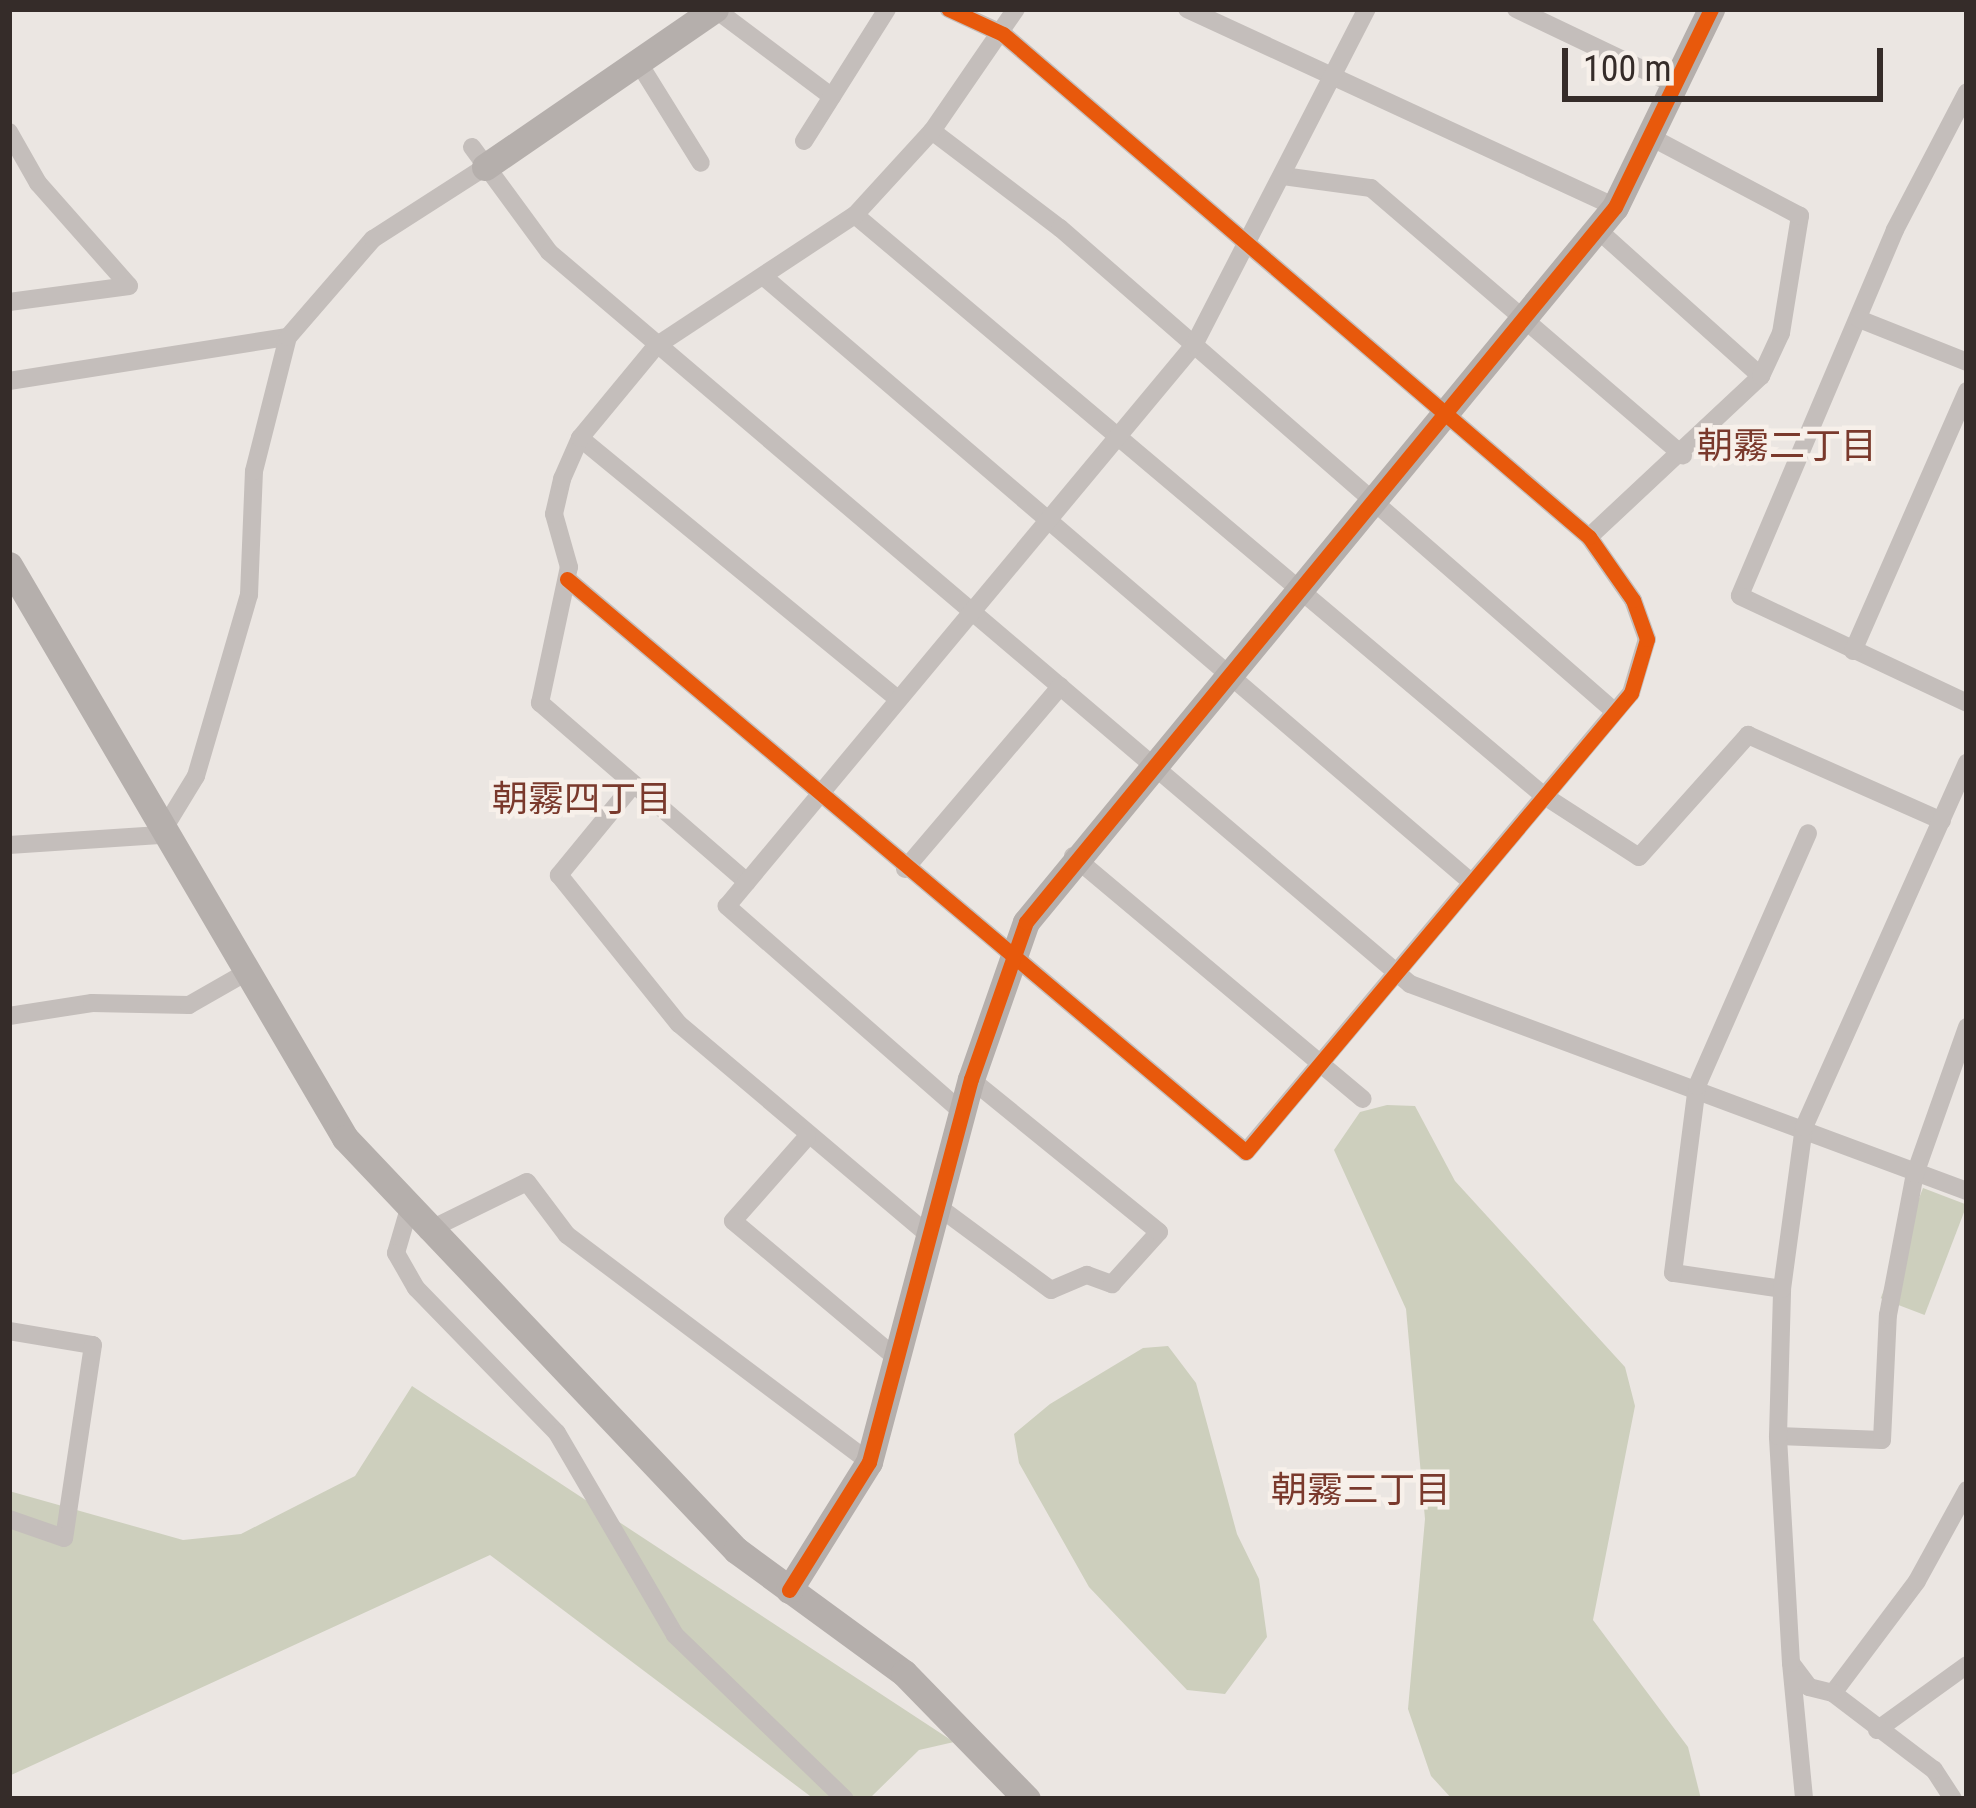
<!DOCTYPE html>
<html>
<head>
<meta charset="utf-8">
<style>
	body { margin:0 }
	#map { position:relative; width:1976px; height:1808px; overflow:hidden; background:#ebe6e2; font-family:"Roboto Condensed","Noto Sans JP",sans-serif }
	div>[style] { position:absolute }
	.green>* { inset:0; background:#cdcfbd; transform-origin:0 0 }
	.street>* { height:18px; margin:-9px; padding:0 9px; transform-origin:9px; border-radius:9px; background:#c4bebb }
	.secondary>* { height:27px; margin:-13.5px; padding:0 13.5px; transform-origin:13.5px; border-radius:13.5px; background:#b5afac }
	.cycleway>* { height:15px; margin:-7.5px; padding:0 7.5px; transform-origin:7.5px; border-radius:7.5px; background:#e8590c }
	span { translate:-50% -50%; white-space:nowrap; text-align:center; line-height:1.15; -webkit-text-stroke:9px #f7f0ea; paint-order:stroke }
	.neighbourhood-label { font-size:36px; color:#7a392c }
	.frame { position:absolute; inset:0; border:12px solid #352c29; pointer-events:none }
	.scale { position:absolute; left:1562px; top:48px; width:321px; height:54px; box-sizing:border-box; border:6px solid #352c29; border-top:0; padding-left:15px; font-size:36px; line-height:42px; white-space:nowrap; color:#352c29; -webkit-text-stroke:9px #f7f0ea; paint-order:stroke }
</style>
</head>
<body>
<div id="map">
	<div class="green">
		<div style="clip-path:polygon(1387px 1105px,1415px 1106px,1455px 1181px,1625px 1367px,1635px 1406px,1593px 1620px,1688px 1747px,1701px 1799px,1452px 1799px,1431px 1776px,1408px 1709px,1425px 1519px,1406px 1309px,1334px 1150px,1360px 1112px)"></div>
		<div style="left:1923px;top:1188px;width:47px;height:118px;rotate:21deg"></div>
		<div style="clip-path:polygon(1168px 1346px,1196px 1383px,1237px 1534px,1259px 1579px,1267px 1637px,1225px 1694px,1187px 1690px,1089px 1587px,1019px 1463px,1014px 1434px,1050px 1404px,1143px 1348px)"></div>
		<div style="clip-path:polygon(412px 1386px,954px 1742px,919px 1750px,869px 1799px,814px 1799px,490px 1555px,9px 1776px,9px 1491px,183px 1540px,241px 1534px,355px 1476px)"></div>
	</div>
	<div class="street">
		<div style="left:715px;top:9px;width:146px;rotate:36.9deg"></div>
		<div style="left:1187px;top:9px;width:472px;rotate:24.8deg"></div>
		<div style="left:1516px;top:9px;width:174px;rotate:25.5deg"></div>
		<div style="left:640px;top:65px;width:115px;rotate:58.1deg"></div>
		<div style="left:1967px;top:92px;width:156px;rotate:117.6deg"></div>
		<div style="left:1895px;top:230px;width:397px;rotate:113deg"></div>
		<div style="left:1740px;top:596px;width:251px;rotate:25.2deg"></div>
		<div style="left:932px;top:131px;width:161px;rotate:37.2deg"></div>
		<div style="left:1060px;top:228px;width:735px;rotate:41.08deg"></div>
		<div style="left:9px;top:132px;width:59px;rotate:60.4deg"></div>
		<div style="left:38px;top:183px;width:137px;rotate:48.5deg"></div>
		<div style="left:129px;top:286px;width:121px;rotate:172.4deg"></div>
		<div style="left:804px;top:141px;width:156px;rotate:-57.8deg"></div>
		<div style="left:472px;top:147px;width:130px;rotate:53.7deg"></div>
		<div style="left:549px;top:252px;width:1130px;rotate:40.37deg"></div>
		<div style="left:1410px;top:984px;width:594px;rotate:20.39deg"></div>
		<div style="left:1283px;top:176px;width:89px;rotate:7.8deg"></div>
		<div style="left:1371px;top:188px;width:411px;rotate:40.6deg"></div>
		<div style="left:855px;top:215px;width:900px;rotate:40.13deg"></div>
		<div style="left:1543px;top:795px;width:114px;rotate:32.9deg"></div>
		<div style="left:1639px;top:857px;width:164px;rotate:-48.2deg"></div>
		<div style="left:1748px;top:735px;width:212px;rotate:23.9deg"></div>
		<div style="left:1598px;top:230px;width:219px;rotate:41.9deg"></div>
		<div style="left:763px;top:276px;width:932px;rotate:40.56deg"></div>
		<div style="left:1859px;top:319px;width:116px;rotate:21.7deg"></div>
		<div style="left:9px;top:381px;width:282px;rotate:-9deg"></div>
		<div style="left:580px;top:438px;width:409px;rotate:39.4deg"></div>
		<div style="left:1589px;top:537px;width:236px;rotate:-43.1deg"></div>
		<div style="left:1761px;top:376px;width:47px;rotate:-65.1deg"></div>
		<div style="left:1781px;top:333px;width:119px;rotate:-80.8deg"></div>
		<div style="left:1800px;top:216px;width:171px;rotate:-152.1deg"></div>
		<div style="left:567px;top:579px;width:888px;rotate:40.16deg"></div>
		<div style="left:1246px;top:1152px;width:599px;rotate:-50.01deg"></div>
		<div style="left:1631px;top:693px;width:56px;rotate:-73.5deg"></div>
		<div style="left:1647px;top:639px;width:41px;rotate:-109.7deg"></div>
		<div style="left:1633px;top:600px;width:77px;rotate:-124.9deg"></div>
		<div style="left:1589px;top:537px;width:772px;rotate:-139.36deg"></div>
		<div style="left:1003px;top:34px;width:60px;rotate:-155.2deg"></div>
		<div style="left:1853px;top:651px;width:284px;rotate:-66.3deg"></div>
		<div style="left:633px;top:785px;width:117px;rotate:129.4deg"></div>
		<div style="left:559px;top:875px;width:191px;rotate:51.2deg"></div>
		<div style="left:679px;top:1024px;width:327px;rotate:40.2deg"></div>
		<div style="left:9px;top:845px;width:151px;rotate:-3.8deg"></div>
		<div style="left:160px;top:835px;width:69px;rotate:-58.6deg"></div>
		<div style="left:196px;top:776px;width:189px;rotate:-73.7deg"></div>
		<div style="left:249px;top:595px;width:124px;rotate:-87.7deg"></div>
		<div style="left:254px;top:471px;width:138px;rotate:-75.8deg"></div>
		<div style="left:288px;top:337px;width:130px;rotate:-49.1deg"></div>
		<div style="left:373px;top:239px;width:133px;rotate:-32.7deg"></div>
		<div style="left:1073px;top:856px;width:378px;rotate:40deg"></div>
		<div style="left:905px;top:869px;width:240px;rotate:-49.6deg"></div>
		<div style="left:747px;top:882px;width:274px;rotate:-139.1deg"></div>
		<div style="left:540px;top:703px;width:139px;rotate:-78deg"></div>
		<div style="left:569px;top:567px;width:55px;rotate:-105.8deg"></div>
		<div style="left:554px;top:514px;width:36px;rotate:-77deg"></div>
		<div style="left:562px;top:479px;width:45px;rotate:-66.3deg"></div>
		<div style="left:580px;top:438px;width:119px;rotate:-50.4deg"></div>
		<div style="left:656px;top:346px;width:238px;rotate:-33.4deg"></div>
		<div style="left:855px;top:215px;width:114px;rotate:-47.5deg"></div>
		<div style="left:932px;top:131px;width:148px;rotate:-55.5deg"></div>
		<div style="left:9px;top:1016px;width:84px;rotate:-8.9deg"></div>
		<div style="left:92px;top:1003px;width:97px;rotate:1.2deg"></div>
		<div style="left:189px;top:1005px;width:64px;rotate:-29.7deg"></div>
		<div style="left:962px;top:1112px;width:313px;rotate:-138.8deg"></div>
		<div style="left:727px;top:906px;width:730px;rotate:-50.22deg"></div>
		<div style="left:1194px;top:345px;width:378px;rotate:-62.8deg"></div>
		<div style="left:807px;top:1137px;width:112px;rotate:131.4deg"></div>
		<div style="left:733px;top:1221px;width:212px;rotate:40deg"></div>
		<div style="left:936px;top:1205px;width:143px;rotate:36.5deg"></div>
		<div style="left:1051px;top:1290px;width:39px;rotate:-23deg"></div>
		<div style="left:1087px;top:1275px;width:27px;rotate:20deg"></div>
		<div style="left:1112px;top:1284px;width:70px;rotate:-47.9deg"></div>
		<div style="left:1159px;top:1232px;width:242px;rotate:-140.9deg"></div>
		<div style="left:408px;top:1212px;width:43px;rotate:106.3deg"></div>
		<div style="left:396px;top:1253px;width:40px;rotate:60.3deg"></div>
		<div style="left:416px;top:1288px;width:202px;rotate:45.8deg"></div>
		<div style="left:557px;top:1433px;width:234px;rotate:59.7deg"></div>
		<div style="left:675px;top:1635px;width:236px;rotate:44deg"></div>
		<div style="left:427px;top:1231px;width:111px;rotate:-26.1deg"></div>
		<div style="left:527px;top:1182px;width:66px;rotate:53deg"></div>
		<div style="left:567px;top:1235px;width:378px;rotate:36.9deg"></div>
		<div style="left:1782px;top:1289px;width:110px;rotate:-171.6deg"></div>
		<div style="left:1673px;top:1273px;width:189px;rotate:-82.7deg"></div>
		<div style="left:1697px;top:1086px;width:276px;rotate:-66.3deg"></div>
		<div style="left:9px;top:1331px;width:85px;rotate:9.5deg"></div>
		<div style="left:93px;top:1345px;width:195px;rotate:98.5deg"></div>
		<div style="left:64px;top:1538px;width:58px;rotate:-160.9deg"></div>
		<div style="left:1778px;top:1436px;width:104px;rotate:2.2deg"></div>
		<div style="left:1882px;top:1440px;width:125px;rotate:-87.3deg"></div>
		<div style="left:1888px;top:1315px;width:144px;rotate:-79.2deg"></div>
		<div style="left:1915px;top:1174px;width:156px;rotate:-70.5deg"></div>
		<div style="left:1791px;top:1663px;width:137px;rotate:84.5deg"></div>
		<div style="left:1833px;top:1693px;width:140px;rotate:-53.1deg"></div>
		<div style="left:1917px;top:1581px;width:104px;rotate:-61.2deg"></div>
		<div style="left:1877px;top:1730px;width:111px;rotate:-35.8deg"></div>
		<div style="left:1953px;top:1799px;width:35px;rotate:-123deg"></div>
		<div style="left:1934px;top:1770px;width:127px;rotate:-142.7deg"></div>
		<div style="left:1833px;top:1693px;width:25px;rotate:-166deg"></div>
		<div style="left:1809px;top:1687px;width:30px;rotate:-127deg"></div>
		<div style="left:1791px;top:1663px;width:227px;rotate:-93.3deg"></div>
		<div style="left:1778px;top:1436px;width:147px;rotate:-88.4deg"></div>
		<div style="left:1782px;top:1289px;width:163px;rotate:-82.3deg"></div>
		<div style="left:1804px;top:1127px;width:399px;rotate:-65.9deg"></div>
	</div>
	<div class="secondary">
		<div style="left:485px;top:167px;width:279px;rotate:-34.5deg"></div>
		<div style="left:9px;top:565px;width:664px;rotate:59.61deg"></div>
		<div style="left:345px;top:1138px;width:568px;rotate:46.5deg"></div>
		<div style="left:736px;top:1550px;width:208px;rotate:36.2deg"></div>
		<div style="left:904px;top:1673px;width:176px;rotate:45.7deg"></div>
		<div style="left:789px;top:1590px;width:151px;rotate:-58deg"></div>
		<div style="left:869px;top:1462px;width:396px;rotate:-75.1deg"></div>
		<div style="left:971px;top:1079px;width:166px;rotate:-70.7deg"></div>
		<div style="left:1026px;top:922px;width:926px;rotate:-50.52deg"></div>
		<div style="left:1615px;top:207px;width:220px;rotate:-64.1deg"></div>
	</div>
	<div class="cycleway">
		<div style="left:567px;top:579px;width:888px;rotate:40.16deg"></div>
		<div style="left:1246px;top:1152px;width:599px;rotate:-50.01deg"></div>
		<div style="left:1631px;top:693px;width:56px;rotate:-73.5deg"></div>
		<div style="left:1647px;top:639px;width:41px;rotate:-109.7deg"></div>
		<div style="left:1633px;top:600px;width:77px;rotate:-124.9deg"></div>
		<div style="left:1589px;top:537px;width:772px;rotate:-139.36deg"></div>
		<div style="left:1003px;top:34px;width:60px;rotate:-155.2deg"></div>
		<div style="left:789px;top:1590px;width:151px;rotate:-58deg"></div>
		<div style="left:869px;top:1462px;width:396px;rotate:-75.1deg"></div>
		<div style="left:971px;top:1079px;width:166px;rotate:-70.7deg"></div>
		<div style="left:1026px;top:922px;width:926px;rotate:-50.52deg"></div>
		<div style="left:1615px;top:207px;width:220px;rotate:-64.1deg"></div>
	</div>
	<div class="neighbourhood-label">
		<span style="left:1787px;top:447px">朝霧二丁目</span>
		<span style="left:582px;top:800px">朝霧四丁目</span>
		<span style="left:1361px;top:1491px">朝霧三丁目</span>
	</div>
	<div class="frame"></div>
	<div class="scale">100 m</div>
</div>
</body>
</html>
